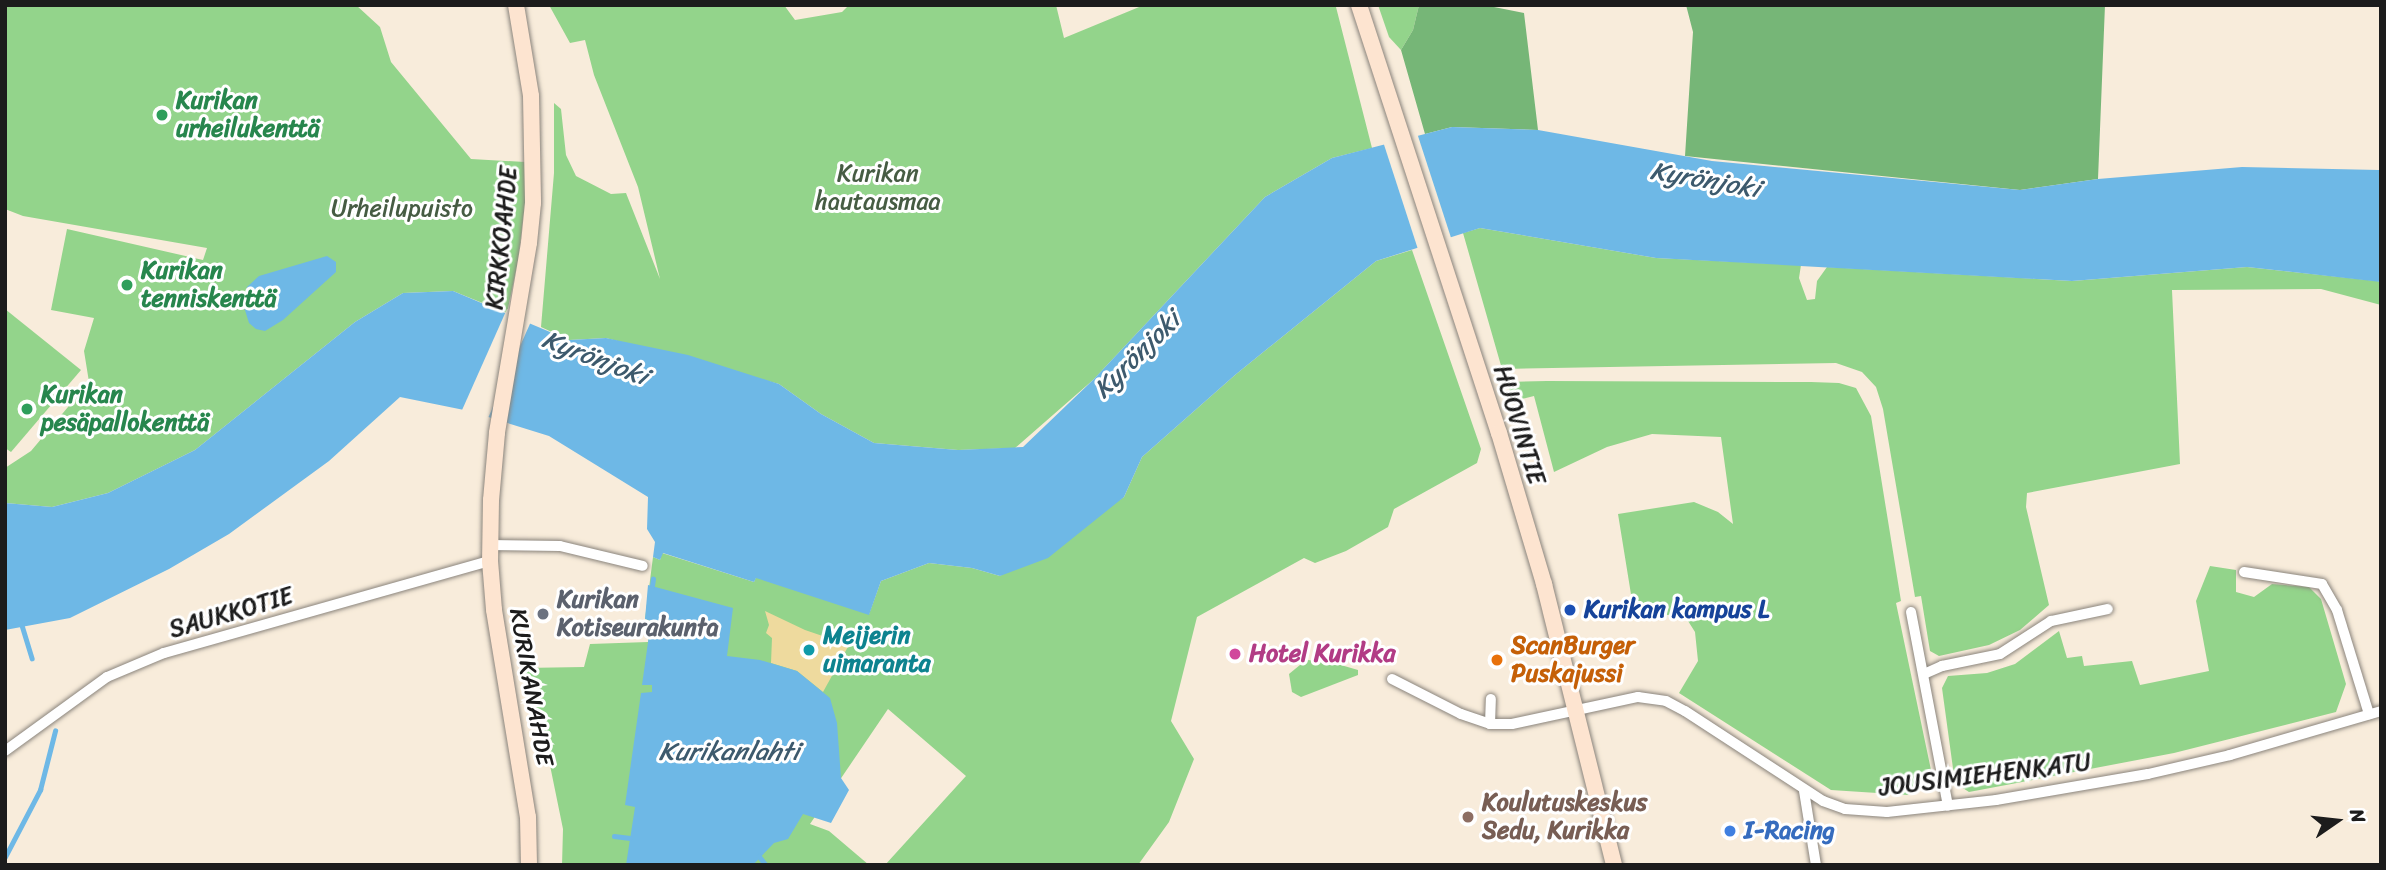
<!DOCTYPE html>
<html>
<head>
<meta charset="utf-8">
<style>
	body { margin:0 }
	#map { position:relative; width:2386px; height:870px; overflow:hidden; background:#f8ecdb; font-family:Sriracha,sans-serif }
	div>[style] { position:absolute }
	.green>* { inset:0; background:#93d48b }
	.forest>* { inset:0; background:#76b677 }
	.sand>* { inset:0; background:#eeda9e }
	.water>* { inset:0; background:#6eb8e6 }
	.pier>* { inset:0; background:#f8ecdb; transform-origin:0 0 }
	.stream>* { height:4.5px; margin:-2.25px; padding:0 2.25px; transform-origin:2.25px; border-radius:2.25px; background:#6eb8e6 }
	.roads { filter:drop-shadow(0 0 2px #8a847c) drop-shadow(0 0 2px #8a847c) }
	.minor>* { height:10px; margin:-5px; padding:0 5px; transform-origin:5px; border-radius:5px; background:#fff }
	.secondary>* { height:16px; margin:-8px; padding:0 8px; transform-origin:8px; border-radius:8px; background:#fde4d0 }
	.dots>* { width:19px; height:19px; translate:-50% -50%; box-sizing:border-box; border:4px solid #fff; border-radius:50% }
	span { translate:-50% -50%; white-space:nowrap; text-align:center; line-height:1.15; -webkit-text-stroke:6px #fff; paint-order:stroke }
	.leisure-label { font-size:24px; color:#27864d; font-weight:700 }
	.left { translate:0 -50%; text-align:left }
	.park-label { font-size:24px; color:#465c43 }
	.street-label { font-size:24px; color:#1c1c1c }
	.worship-label { font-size:24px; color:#5b616d; font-weight:700 }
	.transit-label { font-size:24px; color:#164399; font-weight:700 }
	.culture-label { font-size:24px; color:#0d838f; font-weight:700 }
	.food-label { font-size:24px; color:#c56008; font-weight:700 }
	.hotel-label { font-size:24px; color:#b23c85; font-weight:700 }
	.education-label { font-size:24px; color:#785e54; font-weight:700 }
	.shop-label { font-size:24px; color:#366cbe; font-weight:700 }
	.water-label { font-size:26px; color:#3d5a6d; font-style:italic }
	.frame { position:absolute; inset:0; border:7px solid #1c1c1c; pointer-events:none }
	.north { position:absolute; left:2302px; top:786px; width:70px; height:70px; -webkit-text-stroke:5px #fff; paint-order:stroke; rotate:76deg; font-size:19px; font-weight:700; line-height:28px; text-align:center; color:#1c1c1c }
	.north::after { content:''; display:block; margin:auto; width:24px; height:32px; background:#1c1c1c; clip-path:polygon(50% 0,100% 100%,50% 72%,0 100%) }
</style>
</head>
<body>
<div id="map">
	<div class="green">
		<div style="clip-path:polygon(5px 5px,356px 5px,380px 27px,391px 62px,471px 159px,525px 162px,525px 203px,518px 261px,507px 313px,453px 291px,403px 293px,355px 322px,195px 450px,108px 493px,52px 507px,5px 503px,5px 468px,31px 451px,89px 382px,84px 351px,94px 318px,51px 310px,67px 229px,203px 260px,207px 248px,23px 216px,5px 209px)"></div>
		<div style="clip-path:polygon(549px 5px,784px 5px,795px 20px,842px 12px,849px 5px,1056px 5px,1064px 38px,1144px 5px,1336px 7px,1372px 148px,1332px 158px,1265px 197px,1093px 380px,1015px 448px,958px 450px,874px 443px,821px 414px,779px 384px,606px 338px,569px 340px,541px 327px,554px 173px,554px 103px,561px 109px,566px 155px,576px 176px,611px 194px,626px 193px,660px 279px,638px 187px,594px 75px,585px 40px,570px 43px)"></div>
		<div style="clip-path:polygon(1378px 5px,1419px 5px,1413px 30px,1401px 50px,1389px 37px)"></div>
		<div style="clip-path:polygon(1480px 228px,1656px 258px,1801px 265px,1799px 278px,1807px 300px,1815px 299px,1817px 281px,1827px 267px,2072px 281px,2247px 267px,2377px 281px,2381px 282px,2381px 305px,2321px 289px,2172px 290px,2180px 464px,2027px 493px,2026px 507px,2049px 605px,2020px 630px,1989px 645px,1939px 656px,1930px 651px,1921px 596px,1915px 597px,1883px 409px,1876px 387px,1862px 372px,1836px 363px,1502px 369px,1463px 233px)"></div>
		<div style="clip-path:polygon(1412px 250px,1481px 449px,1477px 463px,1394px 509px,1388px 527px,1346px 551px,1315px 563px,1304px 558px,1197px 617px,1171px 721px,1194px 759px,1169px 822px,1138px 865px,885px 865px,966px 776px,888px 709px,810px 824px,829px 831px,869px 865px,562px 865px,563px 829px,544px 736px,523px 668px,584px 667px,590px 644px,648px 642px,651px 621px,645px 619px,653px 557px,660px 560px,662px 553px,754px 582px,756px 577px,869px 614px,881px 581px,929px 563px,972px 568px,1000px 576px,1124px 497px,1142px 457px,1235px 375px,1376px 261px)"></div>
		<div style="clip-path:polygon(5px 309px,81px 370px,11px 452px,5px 448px)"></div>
		<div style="clip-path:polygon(1547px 381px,1811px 382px,1839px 383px,1856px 388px,1871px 416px,1901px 601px,1896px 603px,1931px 770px,1908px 795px,1831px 790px,1679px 693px,1698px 661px,1695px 632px,1683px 613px,1635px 619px,1618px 514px,1694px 502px,1718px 512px,1733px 524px,1721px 437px,1652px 434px,1607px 447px,1554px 472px,1534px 396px,1513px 401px,1507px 382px)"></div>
		<div style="clip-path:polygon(2210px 566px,2236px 570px,2236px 592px,2254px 597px,2272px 584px,2309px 587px,2321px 599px,2346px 684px,2336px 712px,2174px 753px,1969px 792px,1955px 783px,1942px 688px,1948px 676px,1987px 673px,2015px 664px,2059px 631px,2067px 658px,2082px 656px,2084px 666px,2132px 661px,2140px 685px,2209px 671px,2196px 601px)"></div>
		<div style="clip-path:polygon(1306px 660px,1327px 661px,1358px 670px,1358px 675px,1301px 697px,1292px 692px,1289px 674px)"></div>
	</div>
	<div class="forest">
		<div style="clip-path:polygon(1419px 5px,1484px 5px,1524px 13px,1538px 130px,1452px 127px,1425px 134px,1401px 50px,1413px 30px)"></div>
		<div style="clip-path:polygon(1686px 5px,2105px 5px,2098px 179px,2020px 190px,1685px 156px,1693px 32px)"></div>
	</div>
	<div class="sand">
		<div style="clip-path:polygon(765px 611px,805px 630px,849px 645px,823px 692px,797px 671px,771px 663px,772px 638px,766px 633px,769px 625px)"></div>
	</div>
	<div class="water">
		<div style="clip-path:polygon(1452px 127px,1538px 130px,1712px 161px,2020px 190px,2098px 179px,2242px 167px,2379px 170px,2381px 282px,2247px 267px,2072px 281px,1656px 258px,1480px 228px,1376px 261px,1235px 375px,1142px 457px,1124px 497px,1048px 558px,1000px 576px,972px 568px,929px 563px,881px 581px,869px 615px,756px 578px,754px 582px,663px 553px,660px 560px,653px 557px,655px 542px,647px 529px,648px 497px,549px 436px,469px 411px,400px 397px,329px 461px,229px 534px,169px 569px,70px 618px,5px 630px,5px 503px,52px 507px,108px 493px,195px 450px,355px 322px,403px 293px,453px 291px,569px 340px,606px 338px,688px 355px,779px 384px,821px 414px,874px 443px,958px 450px,1023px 447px,1093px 380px,1265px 197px,1332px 158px)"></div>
		<div style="clip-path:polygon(327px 256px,336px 262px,336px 272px,283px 320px,265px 331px,256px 329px,249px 323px,244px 307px,247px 287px,259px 276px)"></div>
		<div style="clip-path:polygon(648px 585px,733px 608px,727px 656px,760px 660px,797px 671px,830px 698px,837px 723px,841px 778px,849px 790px,831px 823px,803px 814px,788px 839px,774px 843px,753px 865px,626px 865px,635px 807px,625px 805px,641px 693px,652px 692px,652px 685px,642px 685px,651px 621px,645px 619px)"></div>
	</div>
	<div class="pier">
		<div style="left:1417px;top:133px;width:113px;height:35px;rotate:72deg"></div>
		<div style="left:507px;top:309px;width:27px;height:114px;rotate:24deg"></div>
	</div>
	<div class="stream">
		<div style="left:652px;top:586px;width:7px;rotate:-82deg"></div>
		<div style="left:21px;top:622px;width:38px;rotate:73deg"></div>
		<div style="left:614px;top:836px;width:16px;rotate:7deg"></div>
		<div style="left:759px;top:856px;width:11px;rotate:52deg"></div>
		<div style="left:5px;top:857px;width:76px;rotate:-62.4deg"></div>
		<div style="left:40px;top:790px;width:61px;rotate:-75.7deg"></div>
	</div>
	<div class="roads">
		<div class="minor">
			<div style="left:490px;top:545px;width:70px;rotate:0.8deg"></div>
			<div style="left:560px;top:546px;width:85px;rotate:13.5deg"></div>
			<div style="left:2244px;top:572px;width:79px;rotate:8.7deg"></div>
			<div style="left:2322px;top:584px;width:30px;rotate:60deg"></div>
			<div style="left:2337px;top:610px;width:109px;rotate:72.9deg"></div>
			<div style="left:1911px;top:612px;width:197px;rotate:79.2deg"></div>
			<div style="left:1924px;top:674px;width:20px;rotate:-24deg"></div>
			<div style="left:1942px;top:666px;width:59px;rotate:-11.7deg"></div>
			<div style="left:2000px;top:654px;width:61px;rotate:-32.9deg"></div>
			<div style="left:2051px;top:621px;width:58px;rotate:-11.9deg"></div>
			<div style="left:1392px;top:679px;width:77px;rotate:26.9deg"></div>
			<div style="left:1461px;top:714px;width:31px;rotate:19deg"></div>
			<div style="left:1490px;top:724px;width:22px"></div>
			<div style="left:1512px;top:724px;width:129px;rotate:-12.1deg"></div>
			<div style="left:1638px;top:697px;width:28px;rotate:8deg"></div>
			<div style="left:1666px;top:701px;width:21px;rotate:28deg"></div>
			<div style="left:1685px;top:711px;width:165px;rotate:33.1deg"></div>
			<div style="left:1823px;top:801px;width:23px;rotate:20deg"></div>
			<div style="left:1845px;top:809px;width:42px;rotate:4.1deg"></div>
			<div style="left:1887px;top:812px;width:110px;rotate:-6.3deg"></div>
			<div style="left:1996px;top:800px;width:154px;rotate:-9.7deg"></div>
			<div style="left:2148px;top:774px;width:84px;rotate:-13deg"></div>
			<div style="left:2230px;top:755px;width:157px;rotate:-16.2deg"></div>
			<div style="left:1490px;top:724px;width:25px;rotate:-88deg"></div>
			<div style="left:5px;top:751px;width:126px;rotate:-36deg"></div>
			<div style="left:107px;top:677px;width:62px;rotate:-22.8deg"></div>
			<div style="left:164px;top:653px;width:339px;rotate:-15.8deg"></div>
			<div style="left:1804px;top:791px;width:75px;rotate:80.8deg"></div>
		</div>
		<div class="secondary">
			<div style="left:516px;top:5px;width:92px;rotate:80.6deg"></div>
			<div style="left:531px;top:96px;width:107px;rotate:88.9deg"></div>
			<div style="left:533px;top:203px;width:40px;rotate:95.7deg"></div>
			<div style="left:529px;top:243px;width:193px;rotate:99.6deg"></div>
			<div style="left:497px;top:433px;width:67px;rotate:95.1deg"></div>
			<div style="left:491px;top:500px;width:61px;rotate:90.9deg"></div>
			<div style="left:490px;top:561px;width:49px;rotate:85.3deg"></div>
			<div style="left:494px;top:610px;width:210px;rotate:80.7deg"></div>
			<div style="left:528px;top:817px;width:48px;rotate:88.8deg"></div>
			<div style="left:1359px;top:5px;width:450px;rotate:71.9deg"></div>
			<div style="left:1499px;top:433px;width:158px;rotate:73.4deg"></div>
			<div style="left:1544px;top:584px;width:290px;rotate:76deg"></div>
		</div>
	</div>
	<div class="dots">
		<div style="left:162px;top:115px;background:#2e9e5b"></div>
		<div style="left:127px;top:285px;background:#2e9e5b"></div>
		<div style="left:27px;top:409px;background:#2e9e5b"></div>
		<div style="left:1570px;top:610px;background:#1a4fb4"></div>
		<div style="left:543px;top:614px;background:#6b7280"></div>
		<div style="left:809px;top:650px;background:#0f9aa8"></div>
		<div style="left:1235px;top:654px;background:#d1479c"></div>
		<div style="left:1497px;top:660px;background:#e8710a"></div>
		<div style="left:1468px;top:817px;background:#8d6e63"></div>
		<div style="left:1730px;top:831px;background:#3f7fe0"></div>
	</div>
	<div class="leisure-label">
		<span class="left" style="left:176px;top:115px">Kurikan<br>urheilukenttä</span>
		<span class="left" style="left:141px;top:285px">Kurikan<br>tenniskenttä</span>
		<span class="left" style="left:41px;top:409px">Kurikan<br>pesäpallokenttä</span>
	</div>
	<div class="park-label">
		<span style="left:878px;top:188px">Kurikan<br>hautausmaa</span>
		<span style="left:402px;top:209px">Urheilupuisto</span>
	</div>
	<div class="street-label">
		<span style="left:502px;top:238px;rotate:-84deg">KIRKKOAHDE</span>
		<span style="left:1519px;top:425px;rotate:73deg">HUOVINTIE</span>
		<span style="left:231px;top:613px;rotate:-16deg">SAUKKOTIE</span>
		<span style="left:531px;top:687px;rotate:80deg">KURIKANAHDE</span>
		<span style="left:1985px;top:775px;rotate:-7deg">JOUSIMIEHENKATU</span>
	</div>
	<div class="worship-label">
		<span class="left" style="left:557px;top:614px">Kurikan<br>Kotiseurakunta</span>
	</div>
	<div class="transit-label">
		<span class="left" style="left:1584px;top:610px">Kurikan kampus L</span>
	</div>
	<div class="culture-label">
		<span class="left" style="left:823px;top:650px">Meijerin<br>uimaranta</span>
	</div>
	<div class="food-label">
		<span class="left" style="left:1511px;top:660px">ScanBurger<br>Puskajussi</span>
	</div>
	<div class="hotel-label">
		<span class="left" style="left:1249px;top:654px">Hotel Kurikka</span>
	</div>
	<div class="education-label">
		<span class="left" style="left:1482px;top:817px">Koulutuskeskus<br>Sedu, Kurikka</span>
	</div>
	<div class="shop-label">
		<span class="left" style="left:1744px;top:831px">I-Racing</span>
	</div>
	<div class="water-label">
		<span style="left:1705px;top:180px;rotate:10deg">Kyrönjoki</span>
		<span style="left:1137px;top:355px;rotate:-45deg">Kyrönjoki</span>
		<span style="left:595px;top:358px;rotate:21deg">Kyrönjoki</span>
		<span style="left:729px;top:752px">Kurikanlahti</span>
	</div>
	<div class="frame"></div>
	<div class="north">N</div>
</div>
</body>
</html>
